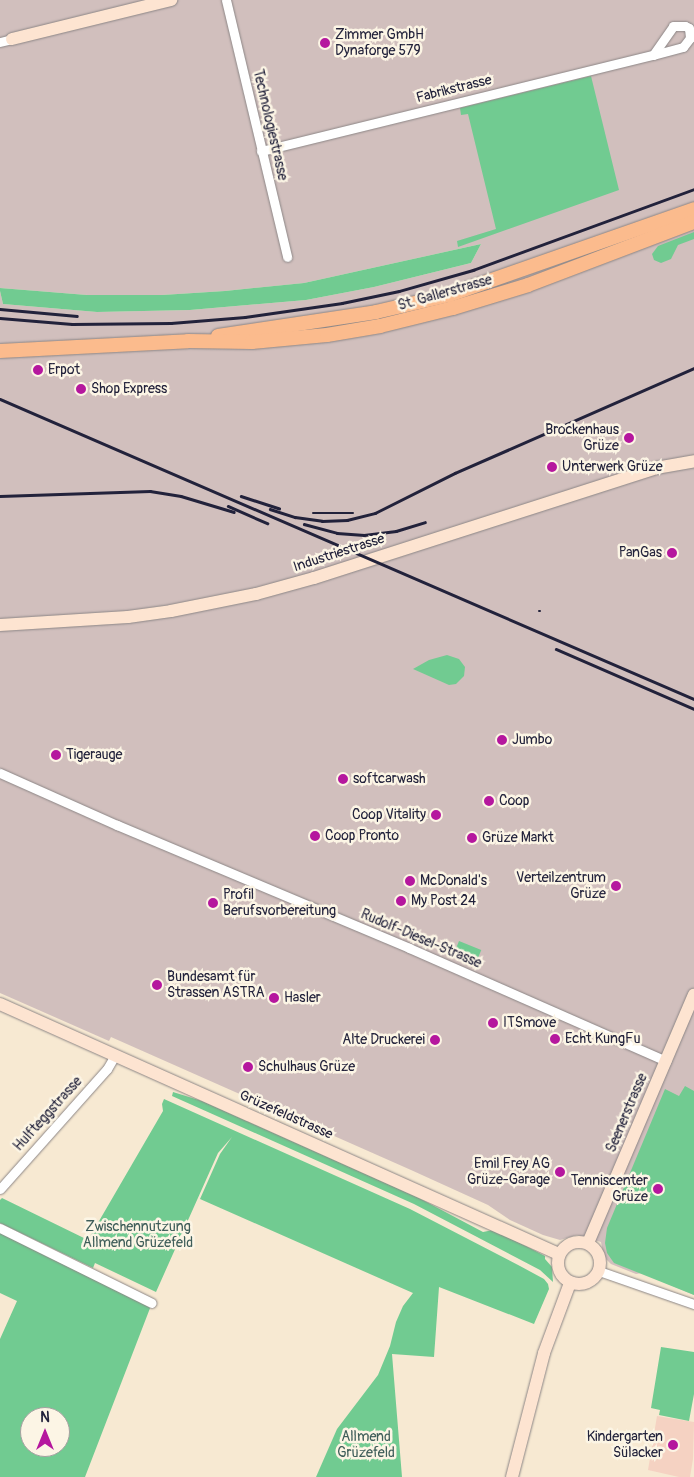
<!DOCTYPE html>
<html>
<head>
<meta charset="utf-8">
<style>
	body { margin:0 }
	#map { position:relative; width:694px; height:1477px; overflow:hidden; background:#f7e9d2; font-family:Pangolin,sans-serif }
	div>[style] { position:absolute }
	.built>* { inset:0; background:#f5d2c2 }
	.industrial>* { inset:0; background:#d1bfbd }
	.green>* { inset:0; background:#71cb91; transform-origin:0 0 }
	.roads { filter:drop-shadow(0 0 1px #8c8686) drop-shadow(0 0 1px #8c8686) }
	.street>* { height:9px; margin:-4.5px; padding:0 4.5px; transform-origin:4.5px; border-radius:4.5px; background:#fff }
	.secondary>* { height:12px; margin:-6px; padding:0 6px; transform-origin:6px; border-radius:6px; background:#fde4d1 }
	.secondary>.ring { margin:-6px; padding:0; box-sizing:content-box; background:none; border:12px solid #fde4d1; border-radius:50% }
	.primary>* { height:14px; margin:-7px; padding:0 7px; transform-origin:7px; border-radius:7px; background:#fbbb8d }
	.rail>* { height:2.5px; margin:-1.25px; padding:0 1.25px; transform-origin:1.25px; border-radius:1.25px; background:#22223b }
	.dots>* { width:14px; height:14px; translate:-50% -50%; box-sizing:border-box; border:2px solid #fcf5e5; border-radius:50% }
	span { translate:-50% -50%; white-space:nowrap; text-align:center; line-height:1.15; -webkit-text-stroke:5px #fcf5e5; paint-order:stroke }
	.poi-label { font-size:14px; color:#22223b }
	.left { translate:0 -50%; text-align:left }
	.right { translate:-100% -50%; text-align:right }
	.street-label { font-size:14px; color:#22223b }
	.park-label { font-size:14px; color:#3e5d59 }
	.north { position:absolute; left:20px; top:1407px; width:50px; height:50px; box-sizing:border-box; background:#fcf5e5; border:1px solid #a5a1a1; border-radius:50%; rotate:0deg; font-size:14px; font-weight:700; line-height:20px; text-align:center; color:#22223b }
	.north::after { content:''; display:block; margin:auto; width:18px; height:22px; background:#b5179e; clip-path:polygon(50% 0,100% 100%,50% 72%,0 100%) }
</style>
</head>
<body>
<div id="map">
	<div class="built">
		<div style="clip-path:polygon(657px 1416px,694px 1422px,693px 1459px,690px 1477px,679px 1477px,648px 1470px)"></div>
	</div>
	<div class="industrial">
		<div style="clip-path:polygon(0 0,694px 0,694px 1295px,642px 1273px,636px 1274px,611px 1264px,604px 1257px,601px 1242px,577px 1235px,560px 1240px,543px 1235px,510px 1220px,488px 1205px,411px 1170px,111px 1037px,109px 1041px,0 993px,0 291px,3px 304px,97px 312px,190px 310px,306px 300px,374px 287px,471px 263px,481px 244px,304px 283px,225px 291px,162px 295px,87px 295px,0 288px)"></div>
	</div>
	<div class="green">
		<div style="clip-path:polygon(591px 76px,619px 190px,458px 247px,457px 241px,496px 229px,468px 114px,461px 115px,460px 108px)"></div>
		<div style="clip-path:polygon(694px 232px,694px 239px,678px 245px,671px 259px,661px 263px,654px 260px,652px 254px,658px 246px)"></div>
		<div style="clip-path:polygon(481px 244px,471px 263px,374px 287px,306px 300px,190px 310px,97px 312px,3px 304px,0 291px,0 288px,87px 295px,162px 295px,225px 291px,304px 283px)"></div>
		<div style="clip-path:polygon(447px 655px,459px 659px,465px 667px,464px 676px,456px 684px,449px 685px,413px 669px,429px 660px)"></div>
		<div style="left:459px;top:941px;width:24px;height:17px;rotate:22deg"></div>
		<div style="clip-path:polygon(685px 1086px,694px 1091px,694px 1295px,614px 1263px,607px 1253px,605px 1243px,607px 1228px,665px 1089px,679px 1096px)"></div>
		<div style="clip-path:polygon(173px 1092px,202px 1101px,419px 1198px,483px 1232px,493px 1230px,526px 1246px,545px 1256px,545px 1259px,552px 1267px,553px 1282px,540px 1270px,414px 1204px,172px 1096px)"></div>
		<div style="clip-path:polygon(164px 1099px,410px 1209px,520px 1266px,544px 1279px,548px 1284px,549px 1289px,534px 1324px,439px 1287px,434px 1357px,392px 1354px,402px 1477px,316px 1477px,337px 1429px,378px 1375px,390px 1346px,396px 1322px,403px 1306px,413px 1293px,200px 1199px,220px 1154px,232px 1137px,218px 1153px,156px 1292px,95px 1263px,93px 1268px,0 1223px,0 1200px,2px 1198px,88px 1240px,163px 1111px,162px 1104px)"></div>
		<div style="clip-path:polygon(evenodd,0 1228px,152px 1303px,85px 1477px,0 1477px,0 1339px,17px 1301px,0 1293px,0 1228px,30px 1417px,60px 1417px,60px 1447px,30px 1447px,30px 1417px)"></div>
		<div style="clip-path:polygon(661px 1347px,694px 1352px,694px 1394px,689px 1421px,659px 1415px,660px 1410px,651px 1408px)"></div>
	</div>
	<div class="roads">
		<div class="street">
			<div style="left:226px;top:0;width:264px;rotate:76.6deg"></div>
			<div style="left:0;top:42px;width:12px;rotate:-14deg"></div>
			<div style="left:261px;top:151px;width:404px;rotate:-13.8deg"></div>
			<div style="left:653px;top:55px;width:35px;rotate:-55deg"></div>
			<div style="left:673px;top:26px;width:12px"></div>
			<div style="left:685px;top:26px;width:4px;rotate:27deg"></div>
			<div style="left:689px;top:28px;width:10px;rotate:84deg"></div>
			<div style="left:690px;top:38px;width:11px;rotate:128deg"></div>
			<div style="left:683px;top:47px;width:31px;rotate:165deg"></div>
			<div style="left:0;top:773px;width:128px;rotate:24deg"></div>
			<div style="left:117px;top:825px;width:317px;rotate:22.8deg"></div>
			<div style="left:409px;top:948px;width:281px;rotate:23.7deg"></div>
			<div style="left:0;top:1189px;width:161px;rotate:-48.3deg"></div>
			<div style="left:107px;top:1069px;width:16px;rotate:-60deg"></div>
			<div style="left:0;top:1228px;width:169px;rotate:26.3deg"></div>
			<div style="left:599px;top:1271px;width:101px;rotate:19.2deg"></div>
		</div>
		<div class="secondary">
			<div style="left:12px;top:39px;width:164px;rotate:-13.8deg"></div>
			<div style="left:0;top:625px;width:128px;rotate:-3.6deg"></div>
			<div style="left:128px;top:617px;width:43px;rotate:-7.9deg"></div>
			<div style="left:171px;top:611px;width:87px;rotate:-11.3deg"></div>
			<div style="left:256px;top:594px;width:60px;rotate:-15.4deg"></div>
			<div style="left:314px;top:578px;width:359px;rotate:-17.8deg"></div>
			<div style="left:656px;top:468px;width:39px;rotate:-10deg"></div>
			<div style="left:0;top:1004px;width:612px;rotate:24.1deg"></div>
			<div class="ring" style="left:558px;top:1242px;width:30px;height:30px"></div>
			<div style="left:588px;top:1243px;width:270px;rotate:-66.9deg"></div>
			<div style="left:512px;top:1477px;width:128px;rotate:-75.5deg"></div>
			<div style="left:544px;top:1353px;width:75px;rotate:-69.6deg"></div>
		</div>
		<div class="primary">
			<div style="left:218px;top:336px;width:160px;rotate:-8.6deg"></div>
			<div style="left:376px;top:312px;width:75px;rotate:-13.1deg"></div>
			<div style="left:449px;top:295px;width:260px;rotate:-19.3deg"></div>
			<div style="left:0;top:351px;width:188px;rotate:-3deg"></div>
			<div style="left:188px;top:341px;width:64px;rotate:0.9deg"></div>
			<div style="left:252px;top:342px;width:75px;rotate:-5.3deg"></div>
			<div style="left:327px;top:335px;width:54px;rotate:-9.6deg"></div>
			<div style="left:380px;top:326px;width:75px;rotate:-13.9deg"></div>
			<div style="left:453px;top:308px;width:78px;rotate:-17deg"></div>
			<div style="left:528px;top:285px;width:178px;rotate:-20.8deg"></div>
		</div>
	</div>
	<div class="rail">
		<div style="left:0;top:309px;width:77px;rotate:5.2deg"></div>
		<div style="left:0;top:318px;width:72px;rotate:4.8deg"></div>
		<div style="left:72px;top:324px;width:99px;rotate:-0.6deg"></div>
		<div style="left:171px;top:323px;width:74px;rotate:-4.6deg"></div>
		<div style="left:245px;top:317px;width:98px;rotate:-8.2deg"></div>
		<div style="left:342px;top:303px;width:58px;rotate:-11.9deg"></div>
		<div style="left:399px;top:291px;width:77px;rotate:-15.8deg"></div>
		<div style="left:473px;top:270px;width:235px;rotate:-20.1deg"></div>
		<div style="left:0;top:399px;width:756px;rotate:23.38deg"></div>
		<div style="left:0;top:496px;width:150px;rotate:-1.9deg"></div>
		<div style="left:150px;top:491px;width:31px;rotate:9deg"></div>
		<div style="left:181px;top:496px;width:55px;rotate:16.8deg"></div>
		<div style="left:241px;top:496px;width:40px;rotate:18deg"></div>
		<div style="left:228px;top:506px;width:43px;rotate:23.6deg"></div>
		<div style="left:270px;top:509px;width:26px;rotate:18deg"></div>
		<div style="left:295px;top:517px;width:27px;rotate:8deg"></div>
		<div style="left:322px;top:521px;width:25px;rotate:-2deg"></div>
		<div style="left:347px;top:520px;width:29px;rotate:-14deg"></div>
		<div style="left:375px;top:513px;width:89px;rotate:-26.6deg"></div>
		<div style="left:455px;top:473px;width:261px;rotate:-23.7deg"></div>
		<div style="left:313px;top:513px;width:40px"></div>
		<div style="left:304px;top:524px;width:34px;rotate:15deg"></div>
		<div style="left:337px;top:533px;width:27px;rotate:4deg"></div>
		<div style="left:364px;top:535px;width:32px;rotate:-7deg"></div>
		<div style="left:396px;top:531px;width:30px;rotate:-17deg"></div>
		<div style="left:539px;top:611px;width:1px"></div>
		<div style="left:556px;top:649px;width:150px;rotate:23.5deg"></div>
	</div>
	<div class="dots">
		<div style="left:325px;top:43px;background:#b5179e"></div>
		<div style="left:38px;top:370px;background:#b5179e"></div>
		<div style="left:81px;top:389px;background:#b5179e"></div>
		<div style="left:629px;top:438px;background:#b5179e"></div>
		<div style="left:552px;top:467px;background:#b5179e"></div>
		<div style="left:672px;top:553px;background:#b5179e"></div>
		<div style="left:502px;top:740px;background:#b5179e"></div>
		<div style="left:56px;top:755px;background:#b5179e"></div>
		<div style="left:343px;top:779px;background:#b5179e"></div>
		<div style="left:489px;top:801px;background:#b5179e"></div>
		<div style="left:436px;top:815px;background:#b5179e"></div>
		<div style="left:315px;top:836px;background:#b5179e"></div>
		<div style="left:472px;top:838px;background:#b5179e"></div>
		<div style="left:410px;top:881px;background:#b5179e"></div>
		<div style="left:616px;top:886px;background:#b5179e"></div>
		<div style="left:401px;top:901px;background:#b5179e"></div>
		<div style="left:213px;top:903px;background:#b5179e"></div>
		<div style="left:157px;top:985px;background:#b5179e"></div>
		<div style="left:274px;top:998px;background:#b5179e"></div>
		<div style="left:493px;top:1023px;background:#b5179e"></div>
		<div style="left:555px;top:1039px;background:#b5179e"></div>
		<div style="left:435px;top:1040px;background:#b5179e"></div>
		<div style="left:248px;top:1067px;background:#b5179e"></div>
		<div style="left:560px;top:1172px;background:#b5179e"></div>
		<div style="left:658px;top:1189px;background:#b5179e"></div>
		<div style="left:673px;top:1445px;background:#b5179e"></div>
	</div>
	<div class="poi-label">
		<span class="left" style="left:335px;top:43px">Zimmer GmbH<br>Dynaforge 579</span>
		<span class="left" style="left:48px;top:370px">Erpot</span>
		<span class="left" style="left:91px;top:389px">Shop Express</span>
		<span class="right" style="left:619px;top:438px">Brockenhaus<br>Grüze</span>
		<span class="left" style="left:562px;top:467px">Unterwerk Grüze</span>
		<span class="right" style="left:662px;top:553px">PanGas</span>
		<span class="left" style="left:512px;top:740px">Jumbo</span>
		<span class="left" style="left:66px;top:755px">Tigerauge</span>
		<span class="left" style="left:353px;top:779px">softcarwash</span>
		<span class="left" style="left:499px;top:801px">Coop</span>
		<span class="right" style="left:426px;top:815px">Coop Vitality</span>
		<span class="left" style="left:325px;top:836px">Coop Pronto</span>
		<span class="left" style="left:482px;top:838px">Grüze Markt</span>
		<span class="right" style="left:606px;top:886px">Verteilzentrum<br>Grüze</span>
		<span class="left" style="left:420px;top:881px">McDonald's</span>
		<span class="left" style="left:223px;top:903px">Profil<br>Berufsvorbereitung</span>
		<span class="left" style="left:411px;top:901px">My Post 24</span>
		<span class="left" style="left:167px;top:985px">Bundesamt für<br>Strassen ASTRA</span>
		<span class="left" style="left:284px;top:998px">Hasler</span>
		<span class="left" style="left:503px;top:1023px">ITSmove</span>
		<span class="left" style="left:565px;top:1039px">Echt KungFu</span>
		<span class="right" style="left:425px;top:1040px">Alte Druckerei</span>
		<span class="left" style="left:258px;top:1067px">Schulhaus Grüze</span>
		<span class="right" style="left:550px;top:1172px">Emil Frey AG<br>Grüze-Garage</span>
		<span class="right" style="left:648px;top:1189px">Tenniscenter<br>Grüze</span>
		<span class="right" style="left:663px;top:1445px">Kindergarten<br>Sülacker</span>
	</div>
	<div class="street-label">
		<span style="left:454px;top:89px;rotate:-14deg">Fabrikstrasse</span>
		<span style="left:270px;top:125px;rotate:77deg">Technologiestrasse</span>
		<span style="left:445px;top:293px;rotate:-16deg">St. Gallerstrasse</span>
		<span style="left:339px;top:553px;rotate:-18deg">Industriestrasse</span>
		<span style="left:421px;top:939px;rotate:23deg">Rudolf-Diesel-Strasse</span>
		<span style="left:627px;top:1113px;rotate:-67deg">Seenerstrasse</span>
		<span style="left:48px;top:1114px;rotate:-48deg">Hulfteggstrasse</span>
		<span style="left:286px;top:1115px;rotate:24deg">Grüzefeldstrasse</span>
	</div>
	<div class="park-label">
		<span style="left:138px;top:1235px">Zwischennutzung<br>Allmend Grüzefeld</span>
		<span style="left:366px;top:1445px">Allmend<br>Grüzefeld</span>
	</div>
	<div class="north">N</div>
</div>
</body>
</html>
